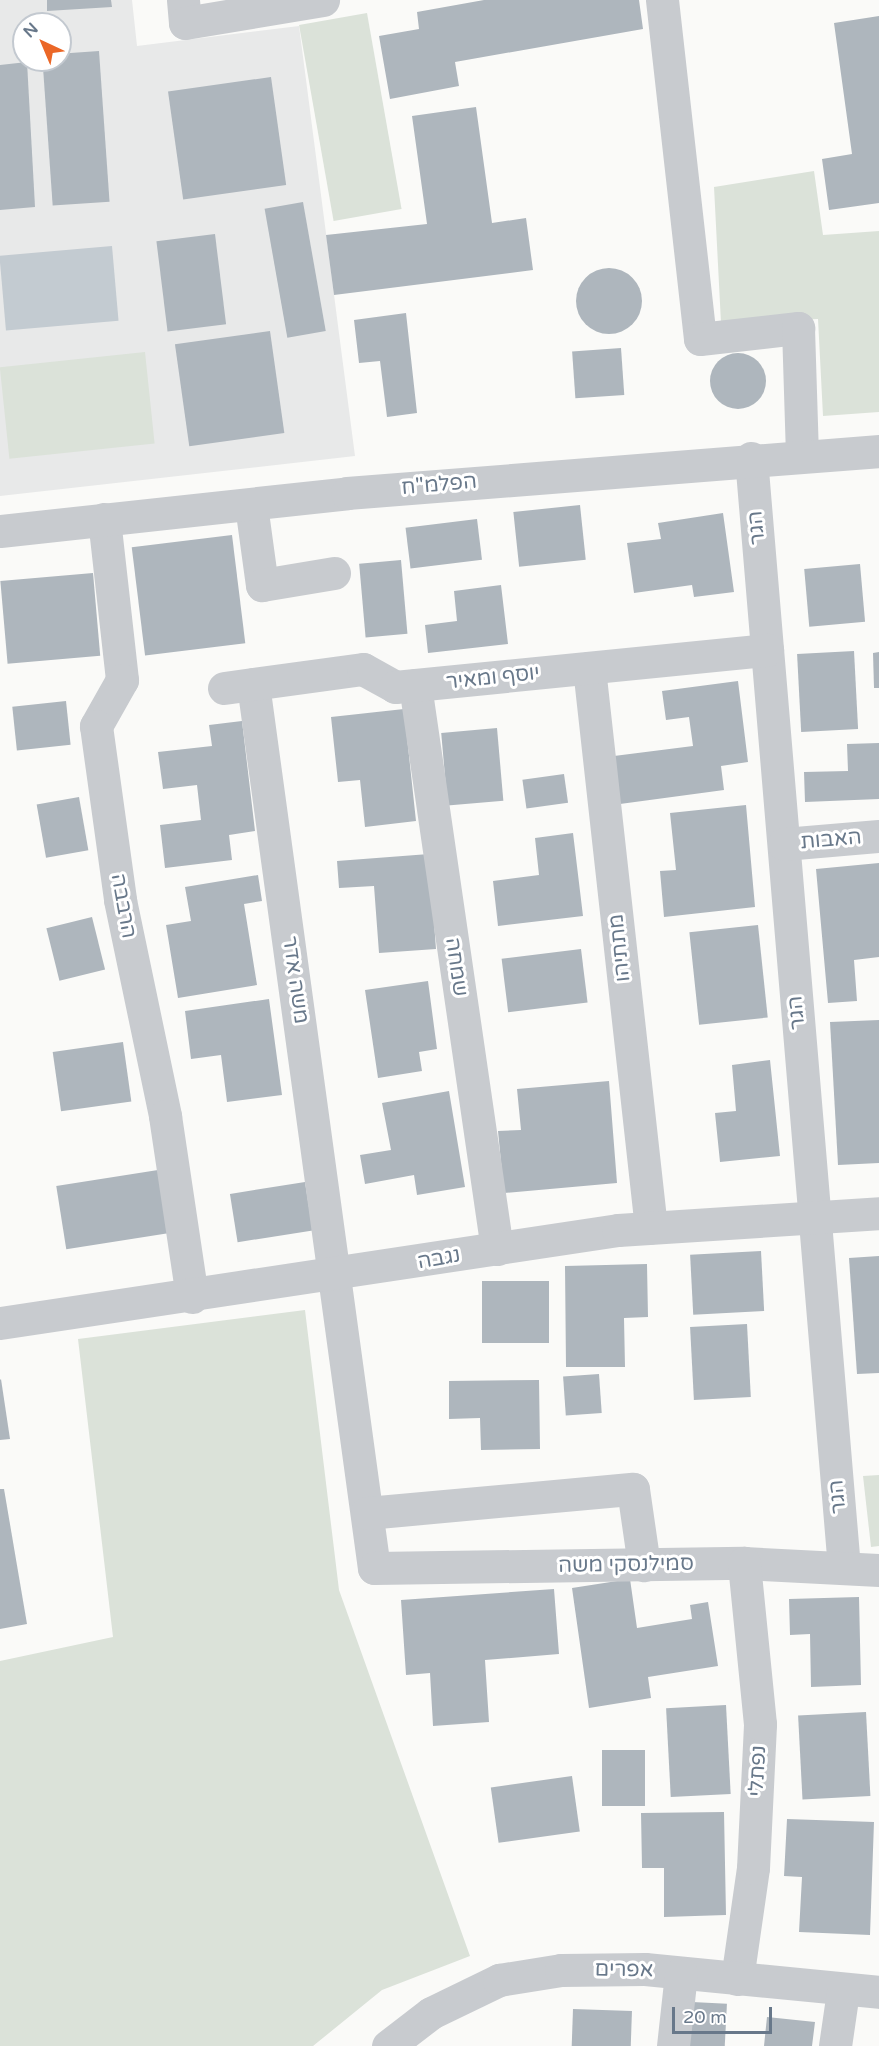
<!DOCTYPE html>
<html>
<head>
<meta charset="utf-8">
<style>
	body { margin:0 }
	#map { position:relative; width:879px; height:2046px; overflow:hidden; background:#fafaf8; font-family:"Varela Round","Noto Sans Hebrew",sans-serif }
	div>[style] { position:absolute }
	.built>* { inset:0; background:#e8e9e9 }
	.green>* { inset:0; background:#dbe2d9; transform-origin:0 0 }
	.water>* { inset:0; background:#c3cbd1; transform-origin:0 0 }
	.building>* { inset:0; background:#aeb6bd; transform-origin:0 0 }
	.round { border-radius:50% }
	.minor>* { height:33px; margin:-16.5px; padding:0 16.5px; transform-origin:16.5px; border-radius:16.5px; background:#c8cbcf }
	span { translate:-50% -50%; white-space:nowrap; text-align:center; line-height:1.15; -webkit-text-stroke:6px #fff; paint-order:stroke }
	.street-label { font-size:21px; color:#68788a }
	.north { position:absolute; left:12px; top:12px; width:60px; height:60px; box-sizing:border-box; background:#fff; border:2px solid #c3c9d0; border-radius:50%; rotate:316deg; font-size:16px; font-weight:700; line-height:24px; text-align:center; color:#68788a }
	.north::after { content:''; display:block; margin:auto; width:21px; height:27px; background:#eb6727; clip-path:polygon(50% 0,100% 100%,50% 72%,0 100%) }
	.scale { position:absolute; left:672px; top:2007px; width:100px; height:27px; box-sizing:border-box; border:3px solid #68788a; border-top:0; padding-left:8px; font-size:18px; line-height:21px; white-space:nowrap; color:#68788a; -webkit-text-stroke:4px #fff; paint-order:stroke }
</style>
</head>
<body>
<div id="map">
	<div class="built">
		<div style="clip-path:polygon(evenodd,0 0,132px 0,137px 46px,299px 26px,355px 456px,0 496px,0 0,24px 24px,60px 24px,60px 60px,24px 60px,24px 24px)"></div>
	</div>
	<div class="green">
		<div style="left:367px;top:13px;width:199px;height:69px;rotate:80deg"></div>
		<div style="clip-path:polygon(814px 171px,823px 235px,879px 231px,879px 412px,823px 416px,818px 319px,721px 323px,714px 187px)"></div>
		<div style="left:145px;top:352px;width:92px;height:146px;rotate:84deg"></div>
		<div style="clip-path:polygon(305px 1310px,339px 1590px,470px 1956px,382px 1990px,313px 2046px,0 2046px,0 1661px,113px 1637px,78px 1339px)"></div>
		<div style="clip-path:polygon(879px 1475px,879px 1546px,871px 1547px,863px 1476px)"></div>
	</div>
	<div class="water">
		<div style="left:112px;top:246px;width:75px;height:113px;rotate:85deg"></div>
	</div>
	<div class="building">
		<div style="clip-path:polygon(47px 0,111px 0,112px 7px,47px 11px)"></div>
		<div style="clip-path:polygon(484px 0,639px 0,643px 29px,455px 62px,459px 86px,390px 99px,379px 36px,419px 29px,417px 12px)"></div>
		<div style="clip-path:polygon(879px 16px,879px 203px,829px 210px,822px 159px,852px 154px,834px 23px)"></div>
		<div style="left:99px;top:51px;width:151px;height:57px;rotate:86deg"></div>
		<div style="clip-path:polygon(27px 62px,35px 207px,0 210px,0 65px)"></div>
		<div style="left:271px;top:77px;width:109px;height:104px;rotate:82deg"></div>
		<div style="clip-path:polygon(476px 107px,492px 223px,526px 218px,533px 270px,334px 295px,326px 235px,427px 224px,412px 116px)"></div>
		<div style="left:303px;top:202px;width:131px;height:39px;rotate:80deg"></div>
		<div style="left:215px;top:234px;width:91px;height:59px;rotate:83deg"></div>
		<div class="round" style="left:576px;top:268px;width:66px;height:66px"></div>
		<div style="clip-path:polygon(406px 313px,417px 413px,387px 417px,380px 361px,359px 363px,354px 320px)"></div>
		<div style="left:270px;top:331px;width:103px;height:96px;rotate:82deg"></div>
		<div style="left:621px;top:348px;width:47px;height:49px;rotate:86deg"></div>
		<div class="round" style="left:710px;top:353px;width:56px;height:56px"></div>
		<div style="left:580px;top:505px;width:55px;height:67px;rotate:84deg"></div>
		<div style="clip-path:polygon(723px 513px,734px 592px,694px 597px,692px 585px,634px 593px,627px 543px,661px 539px,658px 523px)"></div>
		<div style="left:477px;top:519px;width:41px;height:72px;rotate:83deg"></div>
		<div style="left:232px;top:535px;width:109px;height:101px;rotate:83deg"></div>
		<div style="left:401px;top:560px;width:74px;height:42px;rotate:85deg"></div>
		<div style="left:860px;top:564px;width:58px;height:56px;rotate:85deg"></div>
		<div style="left:93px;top:573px;width:83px;height:93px;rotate:85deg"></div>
		<div style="clip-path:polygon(501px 585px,508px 644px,428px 653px,425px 625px,457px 621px,454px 591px)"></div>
		<div style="left:854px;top:651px;width:78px;height:57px;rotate:87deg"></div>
		<div style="clip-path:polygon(879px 652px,879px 688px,874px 688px,873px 653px)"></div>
		<div style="clip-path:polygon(738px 681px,748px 762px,721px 766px,724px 790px,620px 804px,614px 756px,693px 746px,689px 717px,666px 720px,662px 691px)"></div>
		<div style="left:66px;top:701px;width:44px;height:54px;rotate:84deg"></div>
		<div style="clip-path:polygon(404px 709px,416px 821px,365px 827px,360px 780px,338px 782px,331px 717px)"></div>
		<div style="clip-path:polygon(242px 721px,255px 831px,229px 835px,232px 860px,165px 868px,160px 825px,201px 820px,197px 785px,163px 789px,158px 752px,212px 746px,209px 725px)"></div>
		<div style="left:497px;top:728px;width:73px;height:56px;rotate:85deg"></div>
		<div style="clip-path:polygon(879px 743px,879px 799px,805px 802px,804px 772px,848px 771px,847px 744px)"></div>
		<div style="left:564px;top:774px;width:29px;height:42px;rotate:82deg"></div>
		<div style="left:79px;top:797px;width:54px;height:43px;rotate:80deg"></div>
		<div style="clip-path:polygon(746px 805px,755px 907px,664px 917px,660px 871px,676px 870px,670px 813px)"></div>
		<div style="clip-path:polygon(573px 833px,583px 916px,498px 926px,493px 881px,539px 875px,535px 838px)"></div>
		<div style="clip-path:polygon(429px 854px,436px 949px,379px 953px,374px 886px,339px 888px,337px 861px)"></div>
		<div style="clip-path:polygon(879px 863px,879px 957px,854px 960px,857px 1001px,828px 1003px,816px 869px)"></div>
		<div style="clip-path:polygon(258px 875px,262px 901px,244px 904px,257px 985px,178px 998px,166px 925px,191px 921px,185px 887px)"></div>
		<div style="left:92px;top:917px;width:54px;height:47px;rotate:76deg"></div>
		<div style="left:758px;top:925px;width:93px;height:69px;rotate:84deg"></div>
		<div style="left:581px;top:949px;width:54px;height:80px;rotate:83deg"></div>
		<div style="clip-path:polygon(428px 981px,437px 1049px,419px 1052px,422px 1071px,378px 1078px,365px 990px)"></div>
		<div style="clip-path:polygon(269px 999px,282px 1095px,227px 1102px,221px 1055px,191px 1059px,185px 1011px)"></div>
		<div style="clip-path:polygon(879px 1020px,879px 1163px,838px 1165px,830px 1022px)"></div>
		<div style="left:123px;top:1042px;width:60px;height:71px;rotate:82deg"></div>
		<div style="clip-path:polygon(770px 1060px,780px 1156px,720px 1162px,715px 1113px,736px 1111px,732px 1065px)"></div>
		<div style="clip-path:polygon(609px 1081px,617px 1183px,504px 1193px,498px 1131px,521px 1130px,517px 1089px)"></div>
		<div style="clip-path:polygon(449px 1091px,465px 1187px,417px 1195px,414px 1175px,365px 1184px,360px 1155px,391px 1150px,382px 1103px)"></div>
		<div style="left:158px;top:1170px;width:64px;height:103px;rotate:81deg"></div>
		<div style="left:305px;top:1182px;width:49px;height:76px;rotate:81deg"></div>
		<div style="left:761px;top:1251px;width:60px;height:71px;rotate:87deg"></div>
		<div style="clip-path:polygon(879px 1256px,879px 1373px,857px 1374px,849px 1258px)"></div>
		<div style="clip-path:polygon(647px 1264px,648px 1317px,624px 1318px,625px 1367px,566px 1367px,565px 1266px)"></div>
		<div style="left:549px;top:1281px;width:62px;height:67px;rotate:90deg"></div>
		<div style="left:747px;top:1324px;width:73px;height:57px;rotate:87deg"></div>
		<div style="left:599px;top:1374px;width:39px;height:36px;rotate:86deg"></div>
		<div style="clip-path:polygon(1px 1379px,10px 1439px,0 1440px,0 1380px)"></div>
		<div style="clip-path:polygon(539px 1380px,540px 1449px,481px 1450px,480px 1418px,449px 1419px,449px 1381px)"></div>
		<div style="clip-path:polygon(0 1489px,4px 1489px,27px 1624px,0 1629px)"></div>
		<div style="clip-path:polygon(630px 1579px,637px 1628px,692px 1619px,690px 1605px,708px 1602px,718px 1666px,648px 1677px,651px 1698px,589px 1708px,572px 1588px)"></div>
		<div style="clip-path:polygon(554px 1589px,559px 1654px,485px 1660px,489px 1722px,433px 1726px,430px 1673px,406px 1675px,401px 1600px)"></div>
		<div style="clip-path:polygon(859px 1597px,861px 1685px,811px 1687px,810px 1634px,790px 1635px,789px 1599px)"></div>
		<div style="left:726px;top:1705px;width:89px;height:60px;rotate:87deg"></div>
		<div style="left:866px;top:1712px;width:84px;height:68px;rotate:87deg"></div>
		<div style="left:602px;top:1750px;width:43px;height:56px"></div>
		<div style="left:572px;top:1776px;width:56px;height:82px;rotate:82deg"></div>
		<div style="clip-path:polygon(724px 1812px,726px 1915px,664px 1917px,664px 1868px,642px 1868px,641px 1813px)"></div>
		<div style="clip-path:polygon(787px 1819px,874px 1822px,870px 1935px,799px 1932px,802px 1877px,784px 1876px)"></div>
		<div style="left:692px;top:2002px;width:35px;height:44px;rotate:3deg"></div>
		<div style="left:573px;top:2009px;width:59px;height:37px;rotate:2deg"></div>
		<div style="clip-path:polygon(767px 2017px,815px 2022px,812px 2046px,764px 2046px)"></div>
	</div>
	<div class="minor">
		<div style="left:183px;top:0;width:23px;rotate:85deg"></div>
		<div style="left:185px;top:23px;width:140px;rotate:-9.5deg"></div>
		<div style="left:662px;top:0;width:341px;rotate:83.6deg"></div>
		<div style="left:700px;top:339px;width:99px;rotate:-6.4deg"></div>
		<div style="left:798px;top:328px;width:127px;rotate:88.2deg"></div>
		<div style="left:751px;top:458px;width:1114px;rotate:85.21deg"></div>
		<div style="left:251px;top:505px;width:81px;rotate:82.2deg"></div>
		<div style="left:262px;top:585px;width:73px;rotate:-9.5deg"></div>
		<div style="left:104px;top:519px;width:162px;rotate:83.6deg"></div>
		<div style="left:122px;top:680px;width:53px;rotate:119.5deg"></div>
		<div style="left:96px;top:726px;width:176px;rotate:82.1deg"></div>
		<div style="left:120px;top:900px;width:221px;rotate:78.2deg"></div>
		<div style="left:165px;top:1116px;width:183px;rotate:81.5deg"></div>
		<div style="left:0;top:531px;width:349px;rotate:-6.2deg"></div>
		<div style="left:347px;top:493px;width:534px;rotate:-4.51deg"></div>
		<div style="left:589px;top:668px;width:563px;rotate:83.68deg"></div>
		<div style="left:253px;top:684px;width:892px;rotate:82.21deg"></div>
		<div style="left:374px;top:1568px;width:370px;rotate:-0.8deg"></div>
		<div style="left:744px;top:1563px;width:135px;rotate:3deg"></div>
		<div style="left:415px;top:685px;width:570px;rotate:81.73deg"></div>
		<div style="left:224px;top:688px;width:140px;rotate:-7.8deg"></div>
		<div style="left:363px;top:669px;width:37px;rotate:29deg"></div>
		<div style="left:395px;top:687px;width:374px;rotate:-5.7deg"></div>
		<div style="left:784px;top:844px;width:95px;rotate:-4.8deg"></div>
		<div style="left:0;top:1323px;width:625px;rotate:-8.56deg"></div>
		<div style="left:618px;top:1230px;width:262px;rotate:-3.7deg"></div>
		<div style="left:367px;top:1513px;width:267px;rotate:-5.2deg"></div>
		<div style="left:633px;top:1489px;width:77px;rotate:81.8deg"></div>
		<div style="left:737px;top:1979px;width:112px;rotate:-81.8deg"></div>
		<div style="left:753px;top:1868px;width:144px;rotate:-87.2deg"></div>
		<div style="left:760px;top:1724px;width:162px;rotate:-95.7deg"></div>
		<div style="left:388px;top:2046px;width:54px;rotate:-37.5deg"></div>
		<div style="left:431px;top:2013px;width:76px;rotate:-25.9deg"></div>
		<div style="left:499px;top:1980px;width:63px;rotate:-9.2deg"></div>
		<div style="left:561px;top:1970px;width:84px;rotate:-0.7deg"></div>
		<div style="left:645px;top:1969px;width:235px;rotate:5.6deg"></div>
		<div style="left:673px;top:2046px;width:73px;rotate:-83.7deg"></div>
		<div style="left:835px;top:2046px;width:56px;rotate:-81.7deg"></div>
	</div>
	<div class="street-label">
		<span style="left:439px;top:485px;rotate:-5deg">הפלמ"ח</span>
		<span style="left:757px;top:528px;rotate:-95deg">הגר</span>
		<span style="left:493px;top:678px;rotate:-6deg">יוסף ומאיר</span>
		<span style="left:831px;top:840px;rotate:-5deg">האבות</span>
		<span style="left:123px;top:906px;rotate:80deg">הרבבה</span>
		<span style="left:620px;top:948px;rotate:-96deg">מתתיהו</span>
		<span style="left:456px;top:967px;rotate:82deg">שמחה</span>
		<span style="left:295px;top:980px;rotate:82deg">משה אדר</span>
		<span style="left:797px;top:1013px;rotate:-95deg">הגר</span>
		<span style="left:439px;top:1259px;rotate:-10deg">נגבה</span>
		<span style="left:838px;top:1497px;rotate:-95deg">הגר</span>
		<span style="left:626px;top:1565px;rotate:-1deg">סמילנסקי משה</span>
		<span style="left:758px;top:1771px;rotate:-87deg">נפתלי</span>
		<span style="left:624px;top:1970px;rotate:1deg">אפרים</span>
	</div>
	<div class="north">N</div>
	<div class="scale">20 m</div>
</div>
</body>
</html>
